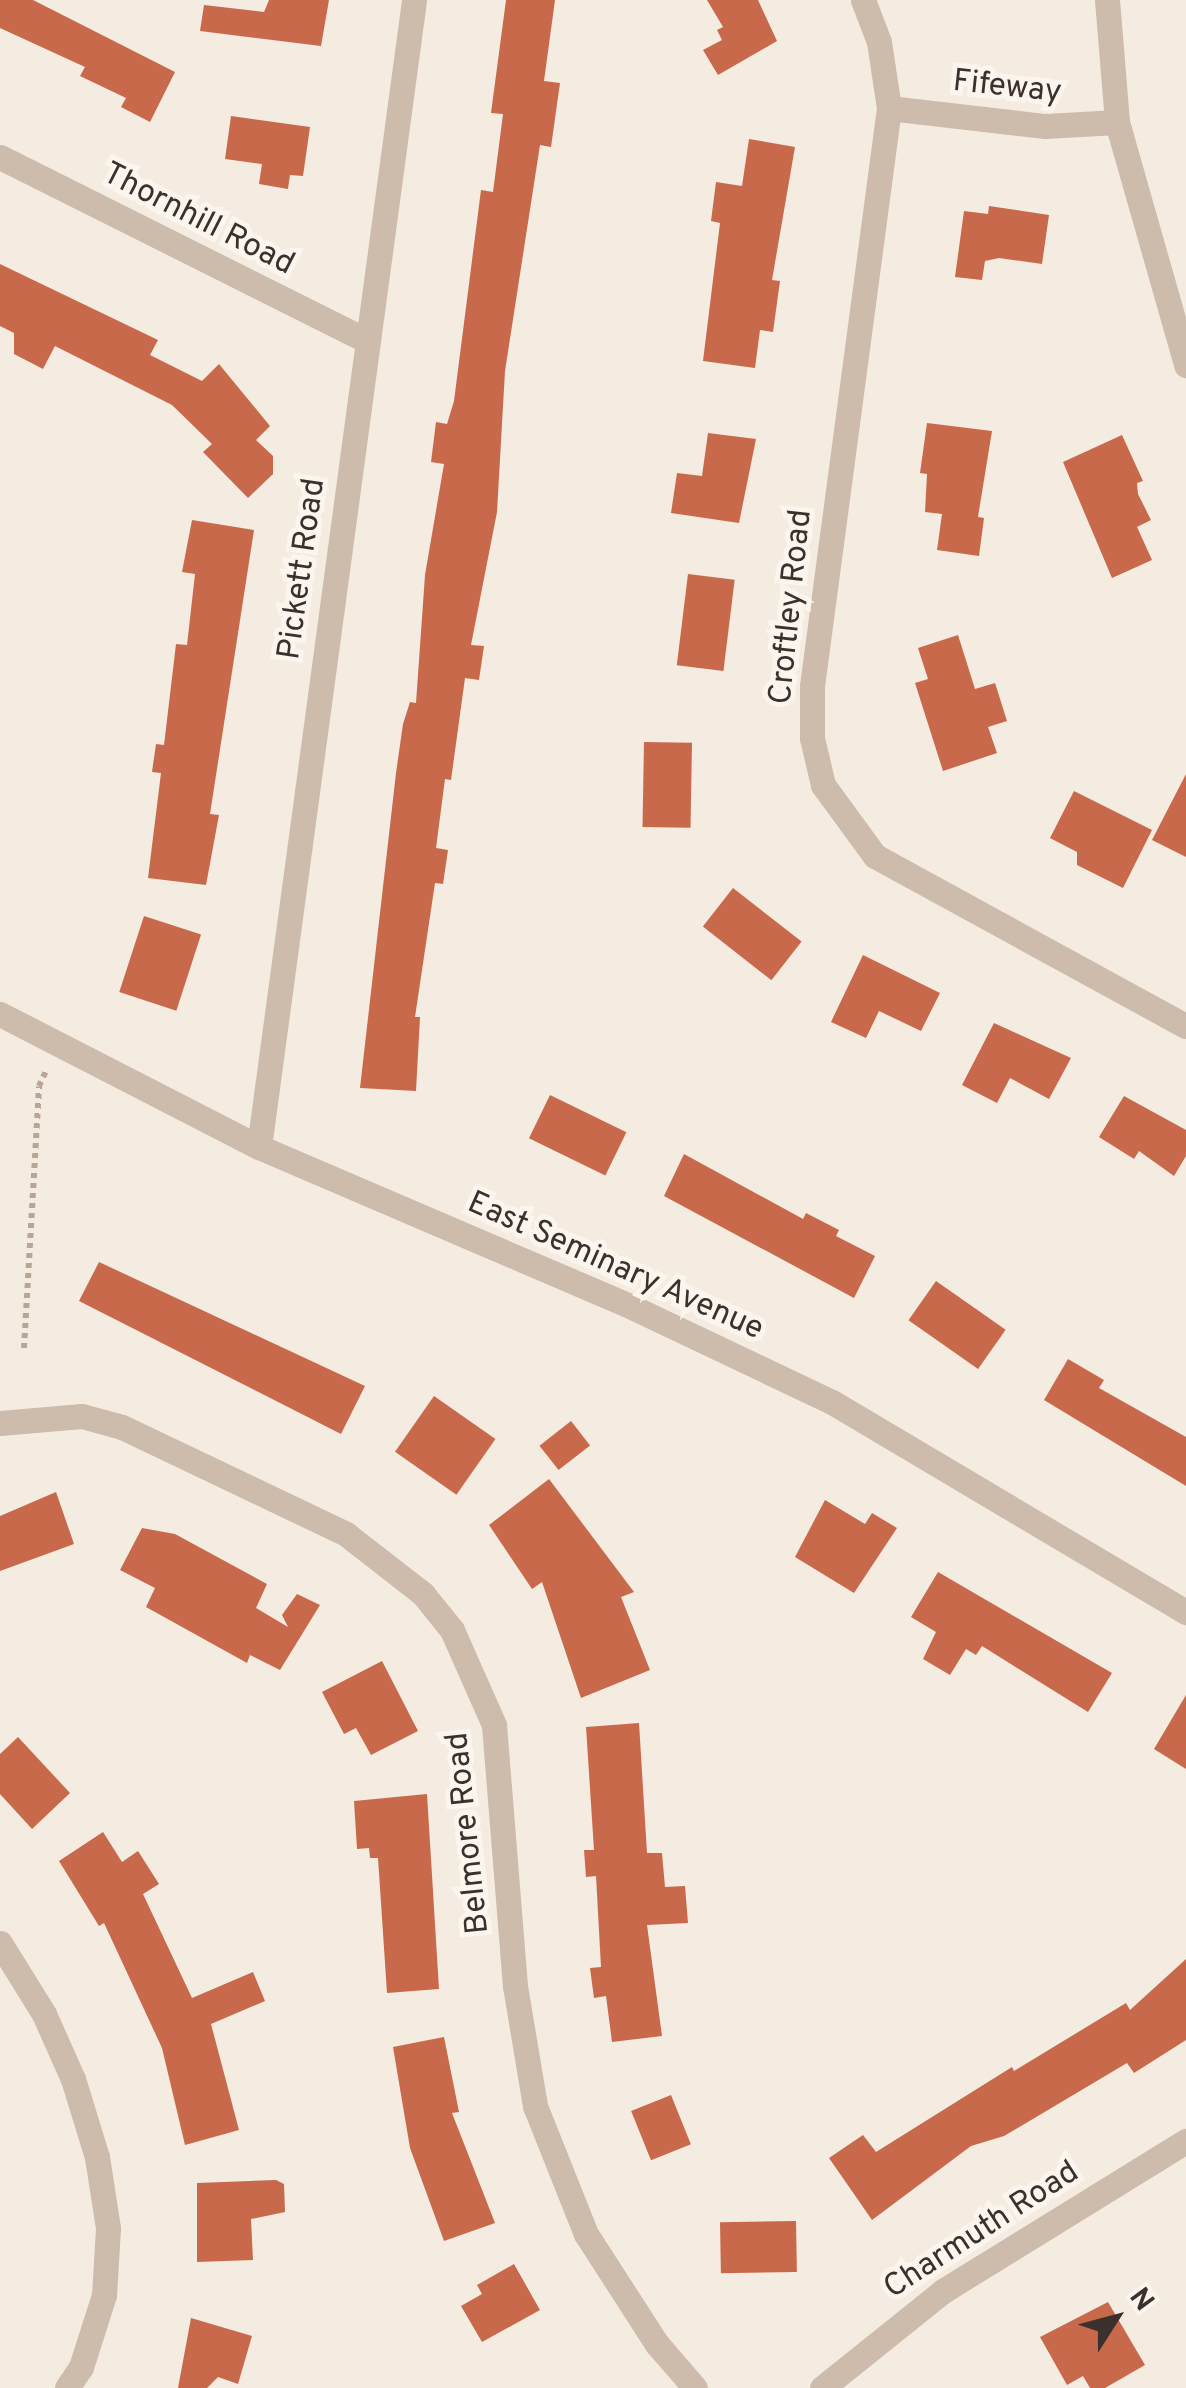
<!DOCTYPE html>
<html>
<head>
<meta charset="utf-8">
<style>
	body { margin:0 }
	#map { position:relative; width:1186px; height:2388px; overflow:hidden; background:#f4ebe1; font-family:Overpass,sans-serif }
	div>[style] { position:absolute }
	.building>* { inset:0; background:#c8694b; transform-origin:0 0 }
	.path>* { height:6px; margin-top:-3px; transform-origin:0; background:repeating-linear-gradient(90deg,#b9a596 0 5px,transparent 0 10px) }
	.minor>* { height:25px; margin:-12.5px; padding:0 12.5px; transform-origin:12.5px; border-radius:12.5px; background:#cdbbac }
	.tertiary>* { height:25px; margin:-12.5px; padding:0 12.5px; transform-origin:12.5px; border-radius:12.5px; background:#cdbbac }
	span { translate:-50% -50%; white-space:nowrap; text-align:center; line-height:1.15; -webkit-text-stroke:10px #fbf5ee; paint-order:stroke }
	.street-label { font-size:32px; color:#3b302b }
	.north { position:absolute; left:1066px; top:2268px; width:100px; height:100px; -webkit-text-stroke:8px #fbf5ee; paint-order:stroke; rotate:54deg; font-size:28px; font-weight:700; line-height:40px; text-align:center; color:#3b302b }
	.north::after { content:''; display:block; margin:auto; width:35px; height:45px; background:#3b302b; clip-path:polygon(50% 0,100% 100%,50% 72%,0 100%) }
</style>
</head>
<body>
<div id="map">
	<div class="building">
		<div style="clip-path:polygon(0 0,33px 0,175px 72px,150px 122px,121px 107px,126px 98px,80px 76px,85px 67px,0 28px)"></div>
		<div style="clip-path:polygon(269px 0,329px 0,321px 46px,200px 31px,204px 5px,264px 12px)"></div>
		<div style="clip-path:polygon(506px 0,555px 0,544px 81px,560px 83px,551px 147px,540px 145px,505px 371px,497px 512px,471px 645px,484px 646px,479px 680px,465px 678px,451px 780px,445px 779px,436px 848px,448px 850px,443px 884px,435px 883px,415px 1017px,420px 1017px,416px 1091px,360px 1088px,396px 773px,403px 724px,410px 702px,416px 703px,425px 575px,444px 464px,431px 462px,436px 422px,447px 424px,454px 401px,481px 190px,493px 192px,503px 114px,491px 113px)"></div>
		<div style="clip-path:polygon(707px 0,758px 0,777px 41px,718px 75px,703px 50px,722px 40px,717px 30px,723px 27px)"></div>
		<div style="clip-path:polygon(231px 116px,310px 127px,303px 176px,290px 175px,288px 189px,259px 184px,262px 164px,225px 159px)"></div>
		<div style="clip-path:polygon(749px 139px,795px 147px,772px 280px,780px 281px,773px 332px,760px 330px,755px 368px,703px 361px,720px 223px,711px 221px,716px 182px,742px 186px)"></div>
		<div style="clip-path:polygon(989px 206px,1049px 215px,1042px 264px,999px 258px,985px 261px,982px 280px,955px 277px,964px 211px,988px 214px)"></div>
		<div style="clip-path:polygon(0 264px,158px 340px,150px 355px,202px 381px,219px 364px,270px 426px,256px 440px,273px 456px,273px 474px,248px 498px,203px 452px,212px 444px,172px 405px,55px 346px,43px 369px,14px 354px,14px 333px,0 326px)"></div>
		<div style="clip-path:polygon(927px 423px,992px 431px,978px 517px,984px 518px,979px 556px,937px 550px,942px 514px,925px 512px,927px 474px,920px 473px)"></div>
		<div style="clip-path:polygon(708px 433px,756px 439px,739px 523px,671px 513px,677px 473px,702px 476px)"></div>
		<div style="clip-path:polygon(1122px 435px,1143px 481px,1137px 483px,1138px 494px,1151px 520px,1137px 527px,1152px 560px,1112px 578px,1063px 462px)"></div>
		<div style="clip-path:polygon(192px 520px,254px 530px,210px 814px,219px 815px,206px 885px,148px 878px,161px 773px,152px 772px,156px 744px,164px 745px,176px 644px,187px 645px,195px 574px,182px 572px)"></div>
		<div style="left:688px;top:574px;width:47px;height:92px;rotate:7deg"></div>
		<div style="clip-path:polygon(958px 635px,975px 689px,995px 683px,1007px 721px,988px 727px,997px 753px,943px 771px,915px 683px,928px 679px,918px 648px)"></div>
		<div style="left:644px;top:742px;width:48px;height:85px;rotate:1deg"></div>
		<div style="clip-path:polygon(1186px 774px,1186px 857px,1152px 840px)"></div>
		<div style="clip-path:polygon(1074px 791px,1152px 830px,1123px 888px,1077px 865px,1077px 852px,1050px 838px)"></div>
		<div style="left:733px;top:888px;width:87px;height:49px;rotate:38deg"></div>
		<div style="left:144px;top:916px;width:60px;height:80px;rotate:18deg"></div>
		<div style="clip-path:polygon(863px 955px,940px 993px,921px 1031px,879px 1011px,866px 1038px,831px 1022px)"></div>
		<div style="clip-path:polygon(994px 1023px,1071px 1058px,1049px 1099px,1010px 1078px,997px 1103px,962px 1085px)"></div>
		<div style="left:550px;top:1095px;width:85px;height:48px;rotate:26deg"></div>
		<div style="clip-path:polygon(1124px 1096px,1186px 1130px,1186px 1156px,1174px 1176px,1139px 1151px,1134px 1159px,1099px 1137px)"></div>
		<div style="clip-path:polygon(684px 1154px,803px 1219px,806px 1213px,839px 1230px,836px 1236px,875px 1256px,854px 1298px,664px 1196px)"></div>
		<div style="clip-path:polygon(99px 1262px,365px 1386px,341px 1434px,79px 1301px)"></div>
		<div style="left:936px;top:1281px;width:85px;height:48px;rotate:35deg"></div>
		<div style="clip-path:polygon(1068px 1359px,1104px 1380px,1099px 1388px,1186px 1437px,1186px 1486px,1044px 1400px)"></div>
		<div style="left:434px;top:1396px;width:75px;height:68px;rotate:35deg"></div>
		<div style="left:571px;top:1421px;width:31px;height:40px;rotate:52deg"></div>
		<div style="clip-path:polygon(549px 1479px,634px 1592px,621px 1597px,650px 1670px,581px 1698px,542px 1582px,532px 1589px,489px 1525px)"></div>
		<div style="clip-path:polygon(56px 1492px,74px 1544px,0 1571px,0 1516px)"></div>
		<div style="clip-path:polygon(825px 1500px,865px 1524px,872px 1513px,897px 1528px,854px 1593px,795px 1557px)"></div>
		<div style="clip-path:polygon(142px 1528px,175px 1534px,267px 1584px,256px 1608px,288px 1627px,282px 1615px,297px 1594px,320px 1605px,280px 1670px,250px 1655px,247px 1663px,146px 1607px,155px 1588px,120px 1570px)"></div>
		<div style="clip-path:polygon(938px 1572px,1112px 1673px,1088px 1712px,982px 1646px,976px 1655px,966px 1649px,950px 1675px,923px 1659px,936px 1632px,911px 1617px)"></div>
		<div style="clip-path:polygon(382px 1661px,418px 1731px,371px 1755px,356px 1728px,344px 1734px,322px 1692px)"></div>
		<div style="clip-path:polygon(1186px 1695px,1186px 1769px,1154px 1749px)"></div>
		<div style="clip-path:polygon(639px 1723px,647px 1853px,662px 1853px,665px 1887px,685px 1886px,688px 1923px,647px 1925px,662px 2036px,612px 2042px,606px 1996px,594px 1998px,590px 1968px,601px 1967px,596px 1876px,586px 1877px,584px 1850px,594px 1850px,586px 1727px)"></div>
		<div style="clip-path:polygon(18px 1737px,70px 1793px,32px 1829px,0 1794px,0 1754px)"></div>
		<div style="clip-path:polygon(427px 1794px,439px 1989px,387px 1993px,378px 1858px,370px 1858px,369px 1848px,357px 1849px,354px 1801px)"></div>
		<div style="clip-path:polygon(103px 1832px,122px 1862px,138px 1851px,159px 1884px,143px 1894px,192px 1998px,253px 1972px,265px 2001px,211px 2024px,239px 2130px,185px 2145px,162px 2048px,104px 1923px,99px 1926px,59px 1861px)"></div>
		<div style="clip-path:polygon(1186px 1959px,1186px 2040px,1134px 2073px,1127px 2063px,1004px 2136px,971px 2146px,872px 2220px,829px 2158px,863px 2135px,876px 2152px,1012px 2067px,1014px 2071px,1126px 2003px,1130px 2010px)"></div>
		<div style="clip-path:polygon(444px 2037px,459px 2112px,452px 2113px,495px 2223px,444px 2241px,410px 2148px,393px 2047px)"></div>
		<div style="left:671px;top:2095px;width:53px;height:43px;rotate:68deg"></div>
		<div style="clip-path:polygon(276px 2180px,284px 2184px,285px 2212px,251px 2219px,253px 2260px,197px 2262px,197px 2183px)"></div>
		<div style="left:796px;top:2221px;width:51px;height:76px;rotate:89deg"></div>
		<div style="clip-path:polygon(514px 2264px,540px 2310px,482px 2342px,461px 2306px,482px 2294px,477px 2285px)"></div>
		<div style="clip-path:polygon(1108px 2302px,1145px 2365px,1105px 2388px,1090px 2388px,1083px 2376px,1067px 2385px,1040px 2337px)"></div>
		<div style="clip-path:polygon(191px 2318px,252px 2336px,238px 2384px,218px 2377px,207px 2388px,178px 2388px)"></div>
	</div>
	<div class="path">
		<div style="left:24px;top:1348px;width:262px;rotate:-86.7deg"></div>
		<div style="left:39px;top:1086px;width:17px;rotate:-65deg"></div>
	</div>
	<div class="minor">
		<div style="left:863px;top:0;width:45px;rotate:69.1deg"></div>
		<div style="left:879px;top:42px;width:67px;rotate:81.4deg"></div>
		<div style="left:889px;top:108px;width:583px;rotate:97.59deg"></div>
		<div style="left:812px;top:686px;width:52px;rotate:90deg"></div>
		<div style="left:812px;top:738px;width:48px;rotate:76.8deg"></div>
		<div style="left:823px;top:785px;width:88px;rotate:53.8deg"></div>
		<div style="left:875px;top:856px;width:354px;rotate:28.7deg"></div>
		<div style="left:889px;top:108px;width:157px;rotate:6.6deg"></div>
		<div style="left:1045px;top:126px;width:72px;rotate:-3.2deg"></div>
		<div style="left:0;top:157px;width:411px;rotate:26.6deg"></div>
		<div style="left:259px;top:1147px;width:1157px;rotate:-82.3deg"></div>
		<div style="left:0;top:1423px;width:82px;rotate:-4.9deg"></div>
		<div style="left:82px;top:1416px;width:41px;rotate:15.4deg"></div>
		<div style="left:122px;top:1427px;width:248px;rotate:25.5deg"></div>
		<div style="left:346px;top:1534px;width:98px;rotate:37.9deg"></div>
		<div style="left:423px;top:1594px;width:46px;rotate:51.1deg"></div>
		<div style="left:452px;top:1630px;width:104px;rotate:66.1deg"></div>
		<div style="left:494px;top:1725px;width:262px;rotate:85.4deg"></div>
		<div style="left:515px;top:1986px;width:122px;rotate:80.5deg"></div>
		<div style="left:535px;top:2106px;width:138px;rotate:68.3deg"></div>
		<div style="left:586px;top:2234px;width:131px;rotate:57.2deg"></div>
		<div style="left:657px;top:2344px;width:58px;rotate:49.2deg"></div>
		<div style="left:0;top:1943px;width:84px;rotate:58.2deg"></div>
		<div style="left:44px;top:2014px;width:71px;rotate:66deg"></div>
		<div style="left:73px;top:2079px;width:82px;rotate:72.9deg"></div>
		<div style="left:97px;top:2157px;width:72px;rotate:81.2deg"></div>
		<div style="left:108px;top:2228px;width:67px;rotate:93.4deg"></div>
		<div style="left:104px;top:2295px;width:76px;rotate:107.7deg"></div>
		<div style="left:81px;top:2367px;width:25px;rotate:124deg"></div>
	</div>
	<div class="tertiary">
		<div style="left:1107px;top:0;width:122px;rotate:85.3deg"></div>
		<div style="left:1117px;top:122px;width:253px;rotate:74.1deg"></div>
		<div style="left:0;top:1014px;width:291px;rotate:27.2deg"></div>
		<div style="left:259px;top:1147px;width:408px;rotate:23.2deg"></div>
		<div style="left:634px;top:1308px;width:219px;rotate:25.4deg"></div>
		<div style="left:832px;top:1402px;width:412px;rotate:30.7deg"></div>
		<div style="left:822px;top:2388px;width:155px;rotate:-38.7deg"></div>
		<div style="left:943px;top:2291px;width:286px;rotate:-31.7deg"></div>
	</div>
	<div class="street-label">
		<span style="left:1007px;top:88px;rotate:6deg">Fifeway</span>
		<span style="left:198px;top:220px;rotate:27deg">Thornhill Road</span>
		<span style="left:303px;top:569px;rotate:-82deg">Pickett Road</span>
		<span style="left:792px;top:607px;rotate:-84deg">Croftley Road</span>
		<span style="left:615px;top:1267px;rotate:24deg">East Seminary Avenue</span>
		<span style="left:469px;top:1833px;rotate:-96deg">Belmore Road</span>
		<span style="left:982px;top:2231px;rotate:-33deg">Charmuth Road</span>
	</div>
	<div class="north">N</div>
</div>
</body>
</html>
